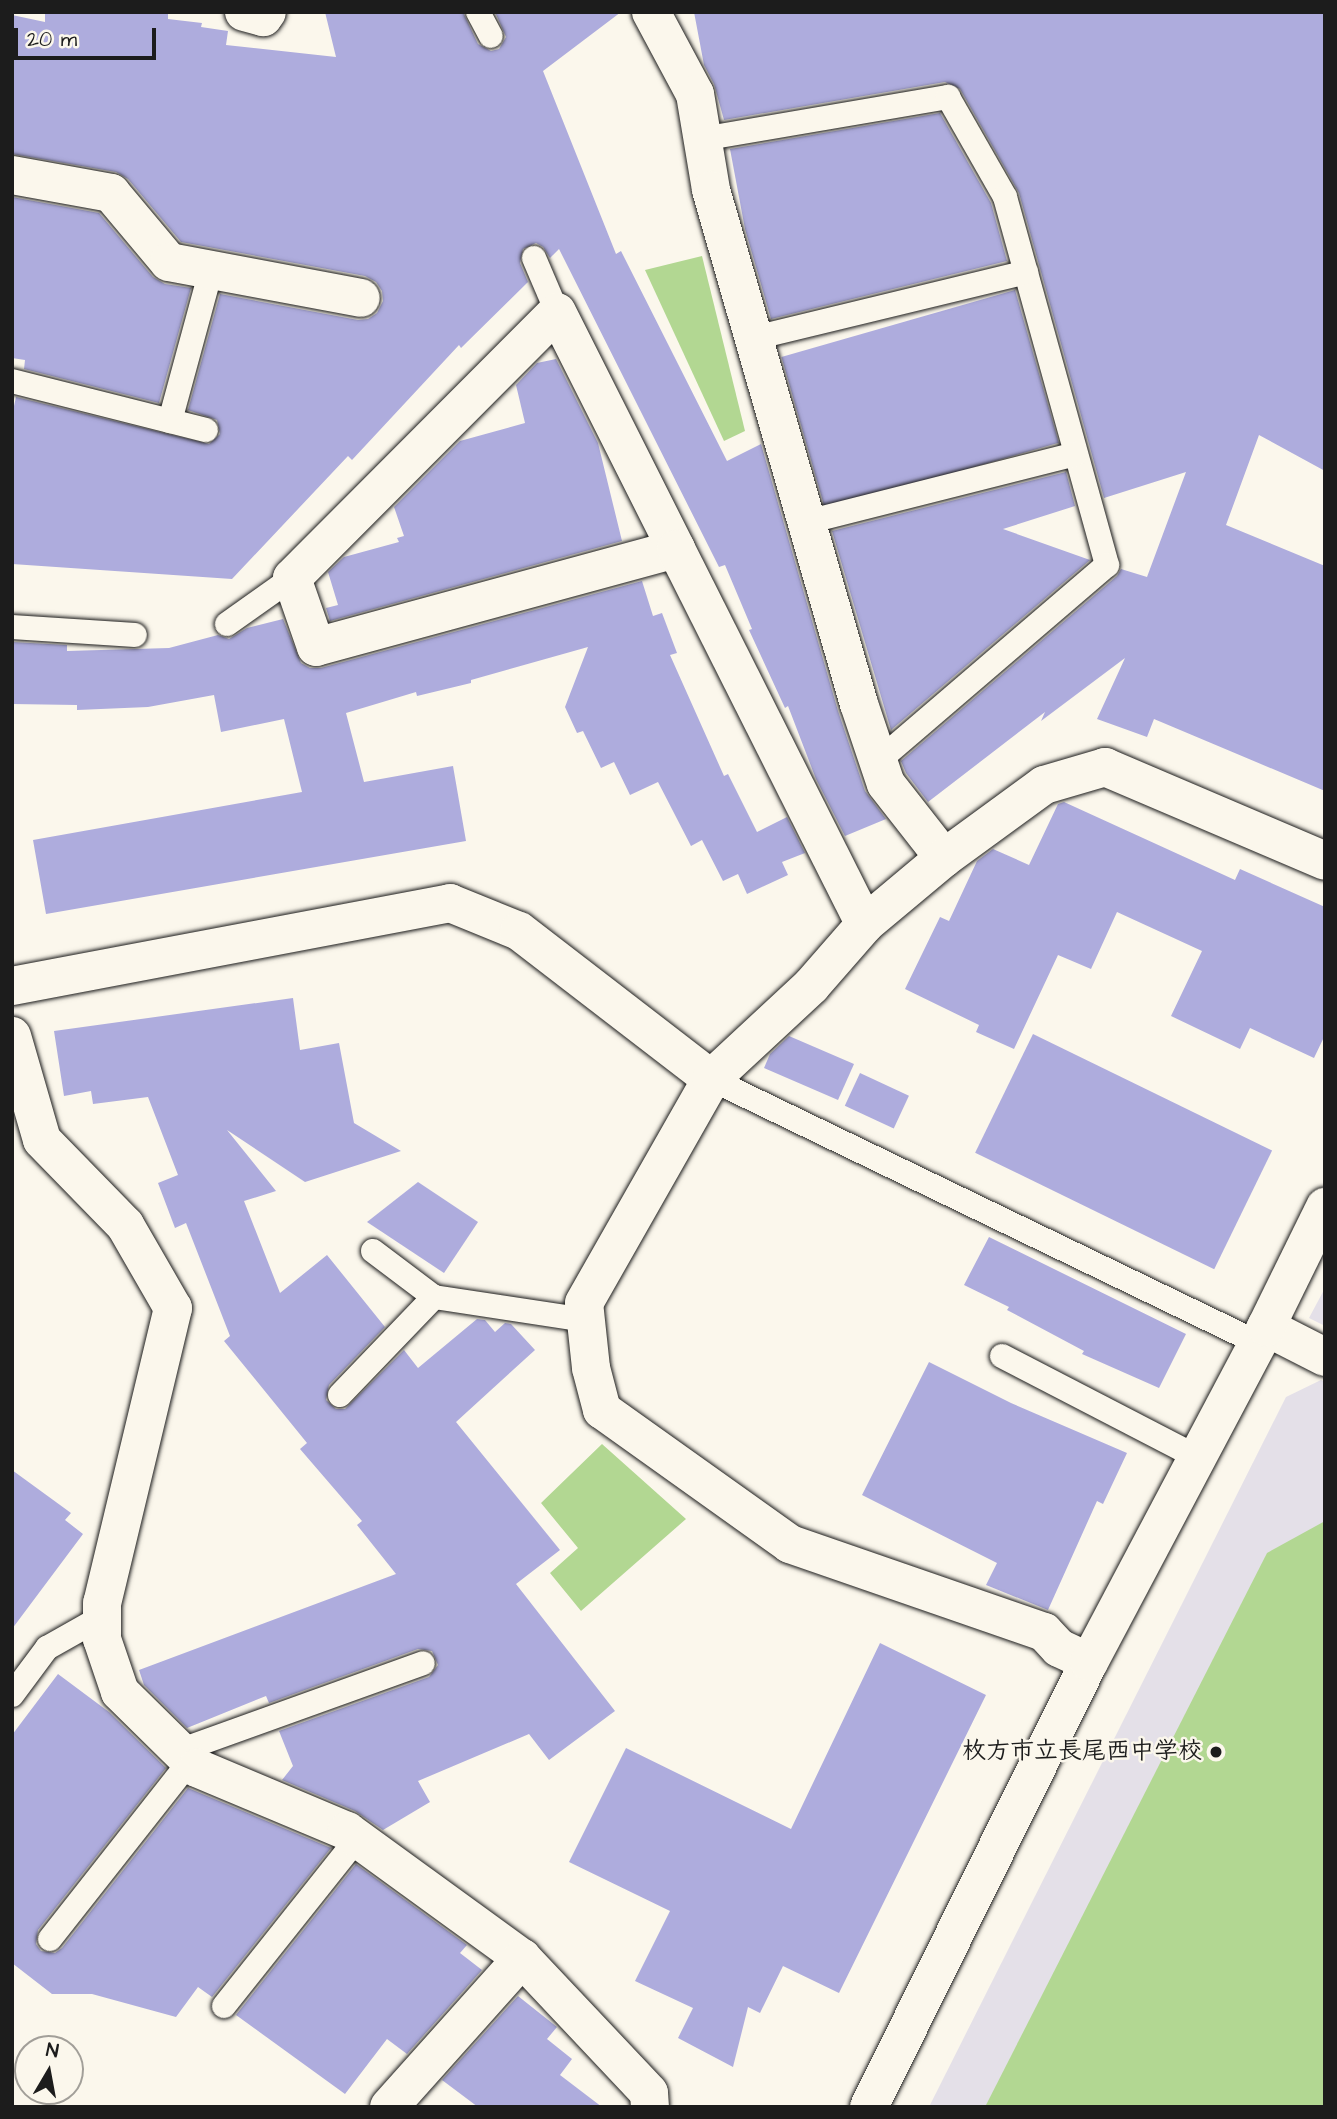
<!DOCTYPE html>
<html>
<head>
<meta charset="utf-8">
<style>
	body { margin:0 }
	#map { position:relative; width:1337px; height:2119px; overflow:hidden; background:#fbf7ec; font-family:"Architects Daughter","Klee One",sans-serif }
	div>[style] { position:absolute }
	.built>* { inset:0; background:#e4e0e8 }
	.green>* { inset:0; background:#b2d792 }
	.building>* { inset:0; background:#aeacdd; transform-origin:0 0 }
	.roads { filter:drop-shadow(0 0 2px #1c1c1c) drop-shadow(0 0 2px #1c1c1c) }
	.lane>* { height:24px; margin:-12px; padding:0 12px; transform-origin:12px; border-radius:12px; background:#fbf7ec }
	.street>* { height:38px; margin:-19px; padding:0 19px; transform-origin:19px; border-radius:19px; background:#fbf7ec }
	.secondary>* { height:38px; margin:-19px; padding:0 19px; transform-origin:19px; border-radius:19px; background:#fbf7ec }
	.dots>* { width:19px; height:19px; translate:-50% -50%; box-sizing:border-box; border:4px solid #fbf7ec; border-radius:50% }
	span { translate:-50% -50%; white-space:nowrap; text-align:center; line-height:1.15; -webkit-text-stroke:5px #fbf7ec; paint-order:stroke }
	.poi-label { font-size:24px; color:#1c1c1c; font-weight:700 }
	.right { translate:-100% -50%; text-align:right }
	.frame { position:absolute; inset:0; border:14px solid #1c1c1c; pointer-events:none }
	.north { position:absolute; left:14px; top:2035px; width:70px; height:70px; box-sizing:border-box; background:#fbf7ec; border:2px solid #a29f99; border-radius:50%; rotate:10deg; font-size:19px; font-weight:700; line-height:28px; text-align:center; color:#1c1c1c }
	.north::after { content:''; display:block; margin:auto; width:24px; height:32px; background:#1c1c1c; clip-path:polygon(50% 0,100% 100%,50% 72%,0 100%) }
	.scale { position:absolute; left:14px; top:28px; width:142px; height:32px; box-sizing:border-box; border:4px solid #1c1c1c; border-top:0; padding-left:9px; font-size:21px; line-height:24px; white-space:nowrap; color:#1c1c1c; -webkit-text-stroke:5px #fbf7ec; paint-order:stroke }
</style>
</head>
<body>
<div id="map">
	<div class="built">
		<div style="clip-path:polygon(1325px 1288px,1325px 1326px,1309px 1318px)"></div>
		<div style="clip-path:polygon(1321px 1380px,1325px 1382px,1325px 2107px,929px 2107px,1286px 1397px)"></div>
	</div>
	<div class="green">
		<div style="clip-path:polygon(702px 256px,745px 431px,724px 441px,645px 270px)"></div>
		<div style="clip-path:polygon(602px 1444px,686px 1519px,581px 1611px,550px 1573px,578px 1548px,541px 1503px)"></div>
		<div style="clip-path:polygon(1325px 1521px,1325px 2107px,985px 2107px,1267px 1553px)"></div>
	</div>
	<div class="building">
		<div style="clip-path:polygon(45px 12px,168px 12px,168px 19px,202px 23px,201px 27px,228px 31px,226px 45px,336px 57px,325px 12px,463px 12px,478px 44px,491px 51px,499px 49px,506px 37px,495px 12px,621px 12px,543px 71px,616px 254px,621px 251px,727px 461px,761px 444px,838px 711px,865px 791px,886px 819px,845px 836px,816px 779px,788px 706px,785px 708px,749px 630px,752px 629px,725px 565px,719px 567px,559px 249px,550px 258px,543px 247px,536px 243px,523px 249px,520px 263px,528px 282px,461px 348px,459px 345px,352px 460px,348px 456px,232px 579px,12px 564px,12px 415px,16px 397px,209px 444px,220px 434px,217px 420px,188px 410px,220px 294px,358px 320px,368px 319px,377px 313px,383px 301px,382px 291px,376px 282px,365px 276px,181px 242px,128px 179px,116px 172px,12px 154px,12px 15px,45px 22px)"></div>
		<div style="clip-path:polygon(694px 12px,1325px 12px,1325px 471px,1259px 435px,1226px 525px,1325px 566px,1325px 791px,1154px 719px,1147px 737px,1097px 719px,1125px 658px,1041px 721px,1045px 712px,928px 802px,906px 773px,901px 761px,1117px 576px,1121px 569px,1147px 577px,1186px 472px,1104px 498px,1019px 193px,960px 89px,945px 82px,724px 120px,714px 84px,704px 65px)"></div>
		<div style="clip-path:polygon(940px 113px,991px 203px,1007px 261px,771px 319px,745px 229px,730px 149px)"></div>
		<div style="clip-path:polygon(12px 197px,99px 213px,153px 277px,165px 284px,191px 288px,159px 403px,24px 369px,25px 360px,12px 358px)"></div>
		<div style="left:1015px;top:290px;width:159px;height:243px;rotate:74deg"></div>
		<div style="clip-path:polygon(556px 359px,598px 443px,622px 541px,330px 621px,326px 608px,338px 605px,328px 572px,344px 557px,399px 542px,397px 538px,404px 536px,394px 507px,460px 441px,525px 423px,516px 385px,537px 363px)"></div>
		<div style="clip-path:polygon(1066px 472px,1075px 506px,1003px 529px,1090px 560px,891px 730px,832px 531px)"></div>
		<div style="clip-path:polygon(642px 581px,653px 616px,662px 613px,677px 653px,670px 655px,724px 776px,728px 774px,757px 832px,787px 817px,805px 853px,782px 862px,788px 875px,747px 894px,738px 874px,723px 881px,702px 840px,691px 846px,658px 782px,630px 795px,614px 762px,601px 768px,583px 731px,577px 733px,565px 707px,588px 647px,471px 680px,471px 683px,417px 696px,416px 692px,346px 713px,364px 782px,453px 766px,466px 841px,46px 914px,33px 840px,302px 792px,284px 719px,221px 732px,214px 695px,148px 707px,77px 710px,77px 705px,12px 704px,12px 642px,67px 645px,67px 651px,169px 648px,218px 635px,229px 639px,247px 628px,283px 619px,301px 663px,310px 668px,321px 668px)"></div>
		<div style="clip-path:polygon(1064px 802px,1235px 880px,1240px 869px,1325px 907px,1325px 1035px,1314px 1058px,1250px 1028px,1240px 1049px,1171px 1016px,1202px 951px,1117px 912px,1091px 969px,1058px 955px,1014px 1049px,976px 1032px,979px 1025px,905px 989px,940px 917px,949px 921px,977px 861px,993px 849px,1029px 865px,1058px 804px)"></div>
		<div style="clip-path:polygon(293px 998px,300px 1050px,339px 1043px,354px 1123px,401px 1151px,305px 1182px,227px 1130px,276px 1191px,244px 1201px,280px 1293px,327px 1255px,385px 1327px,329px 1385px,326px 1400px,336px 1409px,345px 1409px,404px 1350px,418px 1368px,477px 1319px,485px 1320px,495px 1332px,505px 1323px,511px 1324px,535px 1350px,456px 1422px,560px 1550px,516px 1584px,615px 1711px,549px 1760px,529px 1734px,418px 1781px,430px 1802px,383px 1830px,355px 1811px,282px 1780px,293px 1766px,279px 1731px,429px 1677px,438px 1665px,432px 1651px,418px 1649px,269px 1703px,266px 1696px,187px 1728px,144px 1685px,139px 1670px,396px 1574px,357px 1525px,362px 1521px,300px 1449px,307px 1443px,224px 1341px,230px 1336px,186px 1223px,175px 1228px,158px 1183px,178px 1175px,148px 1097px,93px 1104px,91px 1091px,64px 1096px,54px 1031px)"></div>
		<div style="left:1033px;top:1034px;width:266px;height:132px;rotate:26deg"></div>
		<div style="clip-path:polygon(789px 1036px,854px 1064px,838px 1100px,764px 1068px,770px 1054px)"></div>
		<div style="left:860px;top:1073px;width:54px;height:36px;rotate:25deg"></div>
		<div style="clip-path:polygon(418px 1182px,478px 1222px,444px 1273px,367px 1222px)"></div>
		<div style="clip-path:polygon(989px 1237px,1186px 1334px,1159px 1388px,1082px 1354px,1084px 1351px,1007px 1310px,1009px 1307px,964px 1285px)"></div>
		<div style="clip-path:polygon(929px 1362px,1011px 1403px,1127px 1453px,1103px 1504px,1097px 1501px,1048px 1610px,986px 1585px,997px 1563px,862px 1495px)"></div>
		<div style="clip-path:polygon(12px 1470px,71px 1513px,65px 1520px,83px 1534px,12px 1629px)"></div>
		<div style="clip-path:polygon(880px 1643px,986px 1695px,839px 1993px,783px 1966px,760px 2013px,748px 2007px,733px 2067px,678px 2038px,693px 2008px,635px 1981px,670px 1911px,569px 1862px,626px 1748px,791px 1829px)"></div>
		<div style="clip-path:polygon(58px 1674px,109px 1712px,166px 1768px,38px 1930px,36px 1944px,41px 1951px,55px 1953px,62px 1948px,188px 1788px,331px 1848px,212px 1997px,198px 1987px,176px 2017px,92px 1994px,52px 1994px,12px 1963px,12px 1735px)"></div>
		<div style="clip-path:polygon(356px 1864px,467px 1945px,460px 1953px,482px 1970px,407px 2054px,387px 2039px,345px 2094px,236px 2015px)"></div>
		<div style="clip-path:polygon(518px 1996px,557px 2027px,547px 2039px,572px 2059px,560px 2075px,602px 2107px,478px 2107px,442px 2080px)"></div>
	</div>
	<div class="roads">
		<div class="lane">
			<div style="left:478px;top:12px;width:27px;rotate:62deg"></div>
			<div style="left:702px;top:139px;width:250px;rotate:-9.7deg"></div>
			<div style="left:948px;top:97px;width:115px;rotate:60.3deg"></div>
			<div style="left:1005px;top:197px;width:382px;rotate:74.5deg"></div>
			<div style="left:1107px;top:565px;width:301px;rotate:139.4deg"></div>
			<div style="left:534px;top:258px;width:59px;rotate:66.9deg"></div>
			<div style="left:754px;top:338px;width:280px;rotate:-13.6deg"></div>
			<div style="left:12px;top:381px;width:200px;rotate:14.2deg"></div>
			<div style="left:170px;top:421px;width:156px;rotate:-74.8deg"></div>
			<div style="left:807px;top:522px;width:277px;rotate:-14.2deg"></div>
			<div style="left:227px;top:624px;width:80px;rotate:-35.3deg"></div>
			<div style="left:12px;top:627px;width:123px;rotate:3.7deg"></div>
			<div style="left:711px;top:1079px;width:607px;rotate:25.76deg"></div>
			<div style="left:373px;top:1251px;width:76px;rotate:37deg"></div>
			<div style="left:434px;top:1297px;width:154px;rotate:8.6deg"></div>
			<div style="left:1002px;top:1356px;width:220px;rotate:27.4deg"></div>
			<div style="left:340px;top:1395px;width:136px;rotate:-46.2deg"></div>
			<div style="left:12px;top:1695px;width:59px;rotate:-53.3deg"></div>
			<div style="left:47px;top:1648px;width:63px;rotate:-29.4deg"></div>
			<div style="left:179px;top:1751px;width:259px;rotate:-19.8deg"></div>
			<div style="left:50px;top:1939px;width:226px;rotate:-51.8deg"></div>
			<div style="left:224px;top:2006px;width:213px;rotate:-51.5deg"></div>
		</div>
		<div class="street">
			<div style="left:244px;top:12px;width:20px;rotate:15deg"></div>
			<div style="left:263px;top:17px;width:6px;rotate:-51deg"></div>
			<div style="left:651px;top:12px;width:93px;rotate:61.8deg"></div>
			<div style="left:695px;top:94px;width:97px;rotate:80.5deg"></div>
			<div style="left:711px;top:190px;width:535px;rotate:73.94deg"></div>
			<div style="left:859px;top:704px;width:84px;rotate:71.4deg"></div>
			<div style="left:886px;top:784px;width:94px;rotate:51.9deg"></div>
			<div style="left:12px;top:175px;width:101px;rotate:10.3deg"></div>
			<div style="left:111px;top:193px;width:90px;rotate:50deg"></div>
			<div style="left:169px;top:262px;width:195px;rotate:10.6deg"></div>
			<div style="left:676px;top:549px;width:373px;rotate:164.8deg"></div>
			<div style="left:316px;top:647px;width:73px;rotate:-109.2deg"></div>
			<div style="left:292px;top:578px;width:375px;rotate:-45.1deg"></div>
			<div style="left:557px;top:312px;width:265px;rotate:63.3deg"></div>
			<div style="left:676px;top:549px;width:420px;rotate:63.3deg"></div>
			<div style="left:12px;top:986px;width:446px;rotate:-10.7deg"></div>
			<div style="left:450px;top:903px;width:74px;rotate:22.1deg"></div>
			<div style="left:519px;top:931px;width:242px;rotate:37.6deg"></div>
			<div style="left:12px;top:1036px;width:108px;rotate:73.9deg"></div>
			<div style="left:42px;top:1140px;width:119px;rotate:45.7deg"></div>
			<div style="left:125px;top:1225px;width:96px;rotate:60deg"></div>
			<div style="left:173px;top:1308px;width:303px;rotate:103.5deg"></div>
			<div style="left:102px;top:1603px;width:36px;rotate:90deg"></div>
			<div style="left:102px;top:1639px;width:56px;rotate:71.2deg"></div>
			<div style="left:120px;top:1692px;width:108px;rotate:44.6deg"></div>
			<div style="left:197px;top:1768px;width:163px;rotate:22.8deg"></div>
			<div style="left:347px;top:1831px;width:216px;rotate:36deg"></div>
			<div style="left:522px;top:1958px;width:185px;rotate:46.7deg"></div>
			<div style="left:649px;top:2093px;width:14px;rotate:86deg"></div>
			<div style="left:1266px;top:1327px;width:66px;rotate:27deg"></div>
			<div style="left:1089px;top:1662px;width:33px;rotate:-155deg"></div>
			<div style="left:1059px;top:1648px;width:22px;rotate:-133deg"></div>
			<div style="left:1044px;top:1632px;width:269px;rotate:-160.9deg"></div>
			<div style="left:790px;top:1544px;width:231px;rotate:-144.5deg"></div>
			<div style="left:602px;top:1410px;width:43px;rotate:-104.7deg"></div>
			<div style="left:591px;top:1368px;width:65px;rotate:-96.1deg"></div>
			<div style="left:584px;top:1303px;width:257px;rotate:-60.4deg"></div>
			<div style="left:711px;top:1079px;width:137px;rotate:-42.9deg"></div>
			<div style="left:811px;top:986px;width:82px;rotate:-48.9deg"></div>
			<div style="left:865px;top:924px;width:103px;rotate:-39.9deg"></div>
			<div style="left:944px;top:858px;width:124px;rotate:-36.1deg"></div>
			<div style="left:1044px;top:785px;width:64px;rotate:-16.4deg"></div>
			<div style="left:1105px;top:767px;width:239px;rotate:23.1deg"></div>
			<div style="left:389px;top:2107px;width:200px;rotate:-48.2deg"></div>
		</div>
		<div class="secondary">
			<div style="left:869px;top:2107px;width:496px;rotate:-63.7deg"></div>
			<div style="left:1089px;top:1662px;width:379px;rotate:-62.1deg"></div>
			<div style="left:1266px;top:1327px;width:134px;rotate:-63.8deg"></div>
		</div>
	</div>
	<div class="dots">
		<div style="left:1216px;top:1752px;background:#1c1c1c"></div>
	</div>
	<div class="poi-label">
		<span class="right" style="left:1202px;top:1752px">枚方市立長尾西中学校</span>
	</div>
	<div class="frame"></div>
	<div class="north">N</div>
	<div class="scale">20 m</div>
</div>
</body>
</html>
